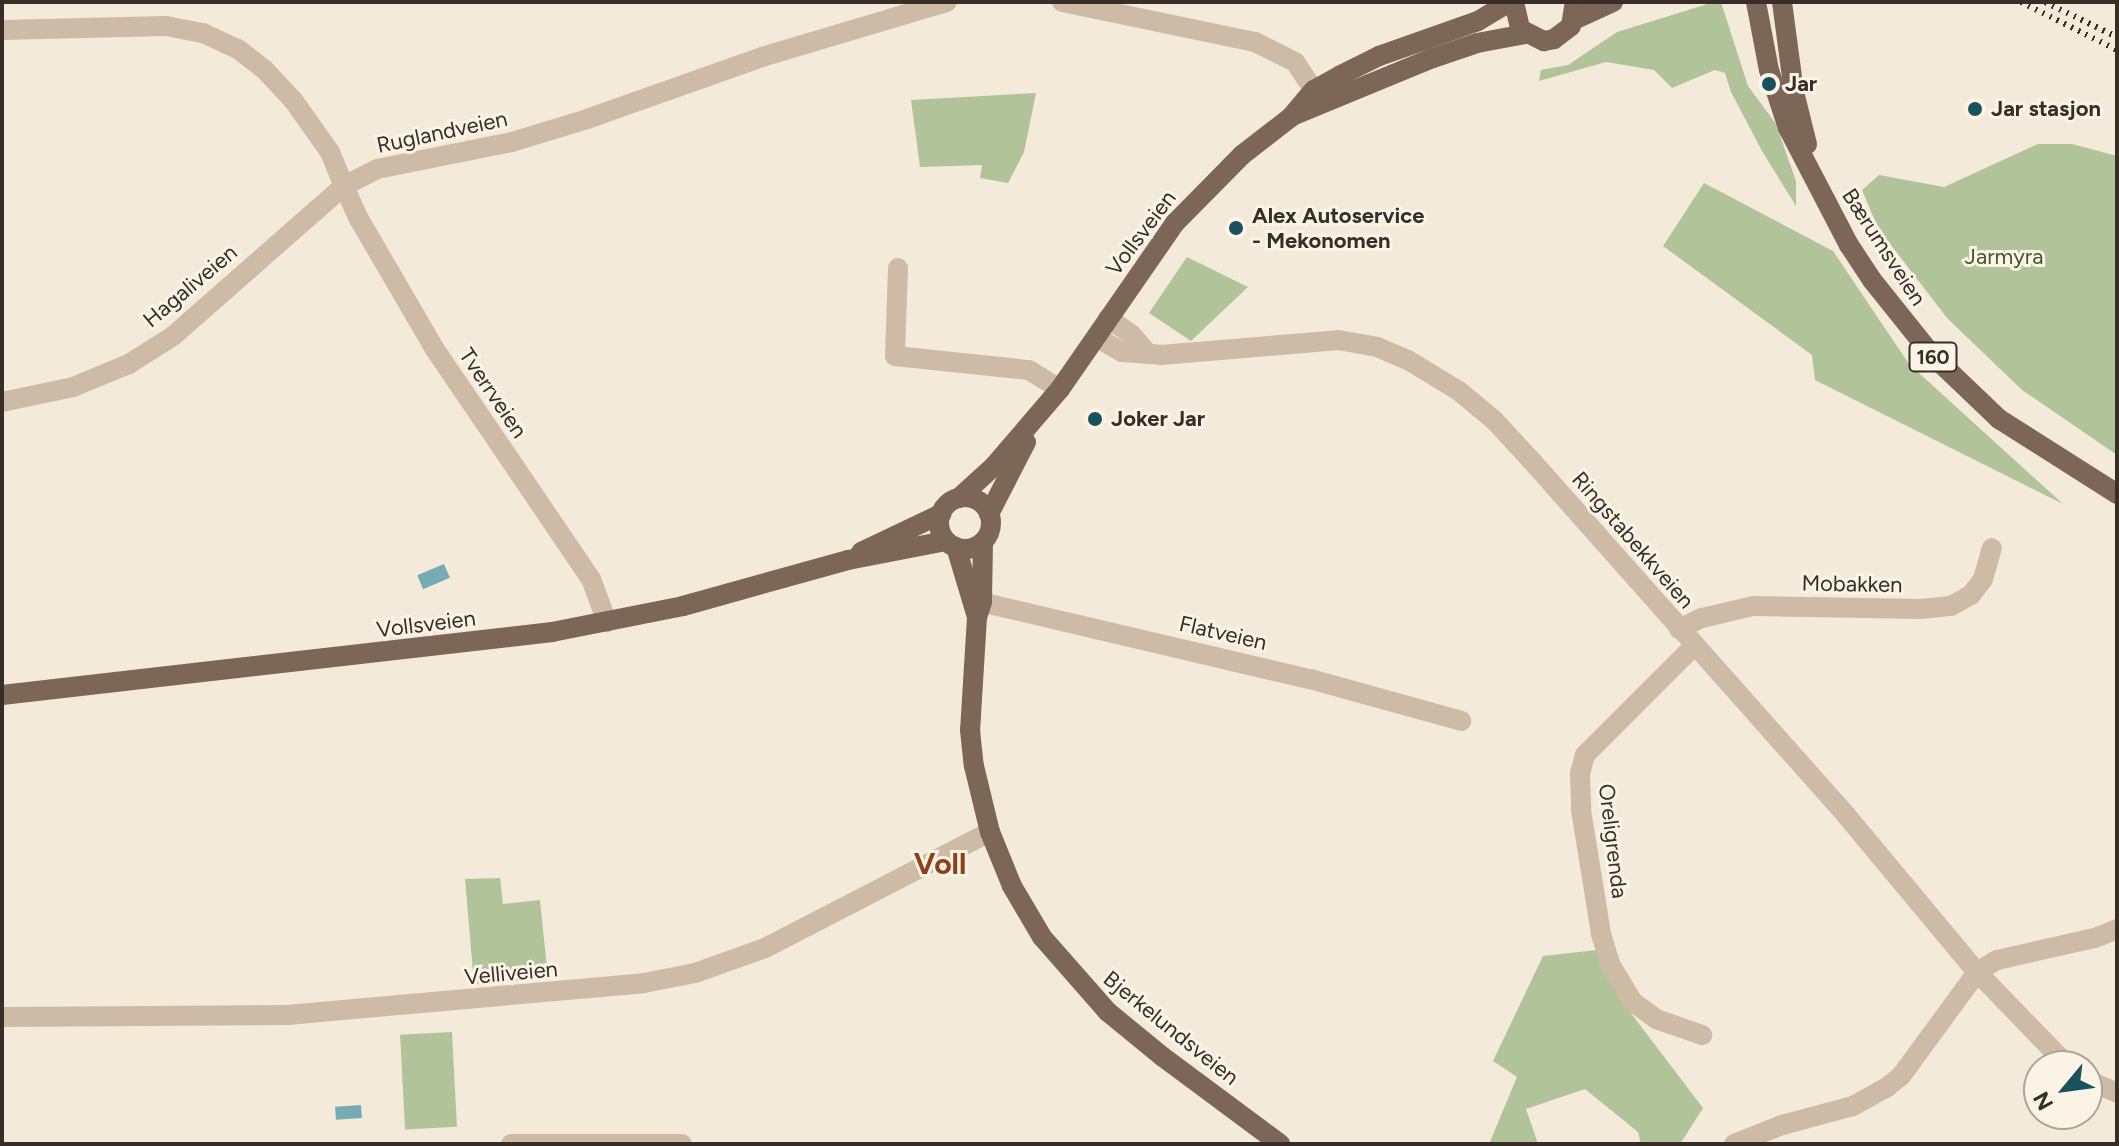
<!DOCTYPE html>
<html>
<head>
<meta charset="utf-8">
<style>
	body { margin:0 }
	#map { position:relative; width:2119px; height:1146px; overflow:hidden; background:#f3eada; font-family:Figtree,sans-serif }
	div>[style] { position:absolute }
	.green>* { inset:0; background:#b1c499; transform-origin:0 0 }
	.water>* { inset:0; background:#77abb3; transform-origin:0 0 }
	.minor>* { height:20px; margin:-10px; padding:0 10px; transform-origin:10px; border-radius:10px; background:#cdbba5 }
	.major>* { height:20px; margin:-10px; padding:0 10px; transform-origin:10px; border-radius:10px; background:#7b6657 }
	.major>.ring { margin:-10px; padding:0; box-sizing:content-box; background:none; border:20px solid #7b6657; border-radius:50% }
	.rail>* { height:6px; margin-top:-3px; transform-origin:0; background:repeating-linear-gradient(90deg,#382e27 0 2px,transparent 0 8px) }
	.dots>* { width:22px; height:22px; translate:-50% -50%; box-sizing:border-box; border:4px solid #fbf3e6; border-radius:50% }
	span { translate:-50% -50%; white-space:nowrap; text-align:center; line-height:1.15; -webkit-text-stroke:6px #fbf3e6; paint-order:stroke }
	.shield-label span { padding:2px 6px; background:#fbf3e6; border:2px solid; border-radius:6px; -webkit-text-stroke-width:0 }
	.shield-label { font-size:20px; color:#382e27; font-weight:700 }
	.poi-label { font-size:22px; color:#382e27; font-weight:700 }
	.left { translate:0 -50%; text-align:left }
	.street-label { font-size:22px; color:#382e27 }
	.park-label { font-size:22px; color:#425829 }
	.district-label { font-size:30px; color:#8d4019; font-weight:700 }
	.frame { position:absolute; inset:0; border:4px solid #382e27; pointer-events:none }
	.north { position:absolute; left:2023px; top:1050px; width:80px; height:80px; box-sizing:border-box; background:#fbf3e6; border:2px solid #ada49a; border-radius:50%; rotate:241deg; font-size:22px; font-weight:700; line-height:32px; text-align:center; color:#382e27 }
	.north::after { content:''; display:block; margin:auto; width:28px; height:36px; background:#19525c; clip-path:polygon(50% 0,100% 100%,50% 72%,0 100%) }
</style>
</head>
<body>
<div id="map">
	<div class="green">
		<div style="clip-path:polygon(1714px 2px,1721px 2px,1748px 86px,1776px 124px,1796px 181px,1796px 206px,1762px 151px,1731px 92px,1725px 73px,1715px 70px,1672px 88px,1654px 70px,1606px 62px,1539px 81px,1541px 70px,1568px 65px,1617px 32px)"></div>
		<div style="clip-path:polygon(1036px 93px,1024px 152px,1008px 183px,980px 178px,982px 165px,920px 167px,911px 100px)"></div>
		<div style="clip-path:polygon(2038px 144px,2072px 144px,2117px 156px,2117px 455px,2022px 390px,1947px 318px,1878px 228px,1862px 190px,1879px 175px,1944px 187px)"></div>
		<div style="clip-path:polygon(1704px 183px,1833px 251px,1909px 364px,2063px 504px,1815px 380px,1812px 355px,1663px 246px)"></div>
		<div style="clip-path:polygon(1187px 257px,1248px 287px,1191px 341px,1149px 313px)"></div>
		<div style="clip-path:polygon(500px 878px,503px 904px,540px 900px,548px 978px,474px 984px,465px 879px)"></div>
		<div style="clip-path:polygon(1597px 950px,1621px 1000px,1703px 1108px,1680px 1144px,1641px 1144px,1638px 1132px,1585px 1089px,1526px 1109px,1538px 1144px,1489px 1144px,1517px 1077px,1493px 1061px,1543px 956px)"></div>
		<div style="left:452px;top:1032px;width:95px;height:52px;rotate:87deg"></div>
	</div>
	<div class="water">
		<div style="left:444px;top:564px;width:15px;height:29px;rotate:67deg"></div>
		<div style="left:361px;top:1105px;width:13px;height:26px;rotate:86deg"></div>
	</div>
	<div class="minor">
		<div style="left:1062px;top:2px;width:197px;rotate:11.7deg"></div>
		<div style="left:1255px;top:42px;width:45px;rotate:26.6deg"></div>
		<div style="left:1295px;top:62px;width:48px;rotate:56deg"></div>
		<div style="left:2px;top:30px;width:164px;rotate:-1.4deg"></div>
		<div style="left:166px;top:26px;width:38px;rotate:11deg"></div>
		<div style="left:203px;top:33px;width:38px;rotate:25deg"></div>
		<div style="left:238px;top:49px;width:34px;rotate:38deg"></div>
		<div style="left:265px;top:70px;width:41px;rotate:47deg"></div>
		<div style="left:293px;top:100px;width:64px;rotate:54.6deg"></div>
		<div style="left:330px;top:152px;width:37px;rotate:68deg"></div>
		<div style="left:344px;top:186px;width:37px;rotate:-27deg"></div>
		<div style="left:377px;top:169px;width:138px;rotate:-11.3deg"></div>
		<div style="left:512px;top:142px;width:78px;rotate:-17deg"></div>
		<div style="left:587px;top:119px;width:186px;rotate:-19.5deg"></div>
		<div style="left:762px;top:57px;width:193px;rotate:-16.6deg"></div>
		<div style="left:898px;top:268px;width:88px;rotate:92deg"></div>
		<div style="left:895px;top:356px;width:135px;rotate:6deg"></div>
		<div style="left:1029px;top:370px;width:36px;rotate:32deg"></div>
		<div style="left:1108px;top:318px;width:29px;rotate:35deg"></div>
		<div style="left:1132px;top:335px;width:23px;rotate:49deg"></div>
		<div style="left:1096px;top:337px;width:30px;rotate:30deg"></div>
		<div style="left:1122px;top:352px;width:39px;rotate:4deg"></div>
		<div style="left:1161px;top:355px;width:178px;rotate:-4.8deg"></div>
		<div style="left:1338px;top:340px;width:40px;rotate:10deg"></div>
		<div style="left:1377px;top:347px;width:34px;rotate:23deg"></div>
		<div style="left:1408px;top:360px;width:60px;rotate:31.3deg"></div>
		<div style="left:1459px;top:391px;width:45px;rotate:39.6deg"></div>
		<div style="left:1494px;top:420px;width:53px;rotate:47.3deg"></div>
		<div style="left:1530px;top:459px;width:476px;rotate:48.4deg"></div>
		<div style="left:1846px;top:815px;width:204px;rotate:50.2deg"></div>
		<div style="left:1977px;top:972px;width:131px;rotate:45.9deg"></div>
		<div style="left:2px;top:402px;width:73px;rotate:-11.9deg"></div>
		<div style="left:73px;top:387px;width:61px;rotate:-22.3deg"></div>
		<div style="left:129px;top:364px;width:52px;rotate:-32.5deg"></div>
		<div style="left:173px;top:336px;width:227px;rotate:-41.3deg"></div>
		<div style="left:344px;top:186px;width:36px;rotate:66deg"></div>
		<div style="left:359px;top:219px;width:149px;rotate:59.8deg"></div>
		<div style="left:434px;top:348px;width:279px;rotate:55.8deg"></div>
		<div style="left:591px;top:579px;width:46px;rotate:69.6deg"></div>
		<div style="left:972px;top:600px;width:347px;rotate:13.2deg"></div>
		<div style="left:1310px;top:679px;width:157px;rotate:15.5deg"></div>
		<div style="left:1679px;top:629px;width:25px;rotate:-26deg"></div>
		<div style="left:1702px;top:618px;width:52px;rotate:-13.2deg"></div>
		<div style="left:1753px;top:606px;width:168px;rotate:1deg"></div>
		<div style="left:1921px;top:609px;width:30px;rotate:-6deg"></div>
		<div style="left:1951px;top:606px;width:23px;rotate:-29deg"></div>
		<div style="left:1971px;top:595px;width:20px;rotate:-53deg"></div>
		<div style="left:1983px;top:579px;width:32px;rotate:-74deg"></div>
		<div style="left:1694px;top:646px;width:154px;rotate:135deg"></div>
		<div style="left:1585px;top:755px;width:20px;rotate:105deg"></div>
		<div style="left:1580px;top:774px;width:36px;rotate:88deg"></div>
		<div style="left:1581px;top:810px;width:126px;rotate:80.8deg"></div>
		<div style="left:1601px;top:934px;width:31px;rotate:73deg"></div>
		<div style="left:1610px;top:964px;width:44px;rotate:58.8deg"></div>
		<div style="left:1633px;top:1002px;width:29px;rotate:36deg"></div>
		<div style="left:1656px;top:1019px;width:49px;rotate:19.2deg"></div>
		<div style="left:2px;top:1017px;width:285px;rotate:-0.4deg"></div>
		<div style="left:287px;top:1015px;width:358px;rotate:-5.1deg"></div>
		<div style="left:644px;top:983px;width:52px;rotate:-11.1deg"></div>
		<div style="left:695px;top:973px;width:74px;rotate:-19.7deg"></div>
		<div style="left:765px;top:948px;width:253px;rotate:-27.3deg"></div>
		<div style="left:2087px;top:1080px;width:33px;rotate:23deg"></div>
		<div style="left:511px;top:1144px;width:171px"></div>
		<div style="left:1734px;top:1144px;width:52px;rotate:-21.6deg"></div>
		<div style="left:1782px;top:1125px;width:73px;rotate:-15deg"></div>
		<div style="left:1853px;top:1106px;width:38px;rotate:-29deg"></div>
		<div style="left:1886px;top:1088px;width:19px;rotate:-39deg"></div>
		<div style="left:1901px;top:1076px;width:129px;rotate:-53.8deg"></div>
		<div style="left:1977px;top:972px;width:23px;rotate:-31deg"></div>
		<div style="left:1997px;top:960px;width:100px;rotate:-12.7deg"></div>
		<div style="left:2095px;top:938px;width:24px;rotate:-22deg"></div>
	</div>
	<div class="major">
		<div style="left:1514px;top:2px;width:28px;rotate:77deg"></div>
		<div style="left:1520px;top:29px;width:27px;rotate:27deg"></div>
		<div style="left:1544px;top:41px;width:10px;rotate:-11deg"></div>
		<div style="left:1554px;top:39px;width:21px;rotate:-37deg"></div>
		<div style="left:1571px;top:26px;width:24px;rotate:-81deg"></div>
		<div style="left:1756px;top:2px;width:69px;rotate:79.2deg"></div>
		<div style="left:1769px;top:70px;width:61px;rotate:71.9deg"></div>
		<div style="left:1788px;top:128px;width:132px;rotate:62.5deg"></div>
		<div style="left:1849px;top:245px;width:42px;rotate:56.7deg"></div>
		<div style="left:1872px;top:280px;width:96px;rotate:51.3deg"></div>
		<div style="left:1932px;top:355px;width:93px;rotate:43.7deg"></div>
		<div style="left:1999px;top:419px;width:140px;rotate:32.4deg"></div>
		<div style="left:1782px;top:2px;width:91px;rotate:82.4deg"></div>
		<div style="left:1794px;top:92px;width:54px;rotate:76deg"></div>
		<div style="left:1574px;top:20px;width:43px;rotate:-24.8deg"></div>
		<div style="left:1292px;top:116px;width:152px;rotate:-22.4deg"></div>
		<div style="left:1433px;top:58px;width:46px;rotate:-18.8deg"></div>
		<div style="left:1477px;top:43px;width:49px;rotate:-10.6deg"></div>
		<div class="ring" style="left:939px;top:497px;width:32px;height:32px"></div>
		<div style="left:959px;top:498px;width:47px;rotate:-42.4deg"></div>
		<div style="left:994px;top:466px;width:101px;rotate:-49.4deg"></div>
		<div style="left:1060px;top:389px;width:202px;rotate:-55.3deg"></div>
		<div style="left:1175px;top:223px;width:95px;rotate:-45.4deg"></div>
		<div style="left:1242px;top:155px;width:62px;rotate:-37.8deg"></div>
		<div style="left:1291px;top:117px;width:35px;rotate:-50deg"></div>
		<div style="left:1314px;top:90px;width:29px;rotate:-29deg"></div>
		<div style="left:1339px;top:76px;width:45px;rotate:-26.6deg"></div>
		<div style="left:1379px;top:56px;width:105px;rotate:-19.5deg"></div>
		<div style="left:1478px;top:21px;width:37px;rotate:-31deg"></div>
		<div style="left:989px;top:514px;width:81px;rotate:-62.8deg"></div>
		<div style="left:983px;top:542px;width:60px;rotate:91deg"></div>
		<div style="left:982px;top:602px;width:16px;rotate:108deg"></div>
		<div style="left:977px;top:617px;width:113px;rotate:93.5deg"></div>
		<div style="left:970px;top:730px;width:36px;rotate:84deg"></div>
		<div style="left:974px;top:766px;width:68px;rotate:76.4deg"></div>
		<div style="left:990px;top:832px;width:58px;rotate:67.8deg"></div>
		<div style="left:1012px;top:886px;width:59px;rotate:59.5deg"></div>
		<div style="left:1042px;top:937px;width:100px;rotate:48.7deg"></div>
		<div style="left:1108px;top:1012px;width:71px;rotate:39.3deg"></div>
		<div style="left:1163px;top:1057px;width:146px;rotate:36.6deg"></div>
		<div style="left:956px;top:547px;width:73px;rotate:73.3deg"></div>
		<div style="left:861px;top:552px;width:89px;rotate:-25.4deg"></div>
		<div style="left:2px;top:695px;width:554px;rotate:-6.53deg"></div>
		<div style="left:552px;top:632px;width:134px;rotate:-11.2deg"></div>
		<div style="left:683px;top:606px;width:171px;rotate:-15.6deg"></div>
		<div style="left:848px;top:560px;width:100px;rotate:-11deg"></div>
	</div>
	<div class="rail">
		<div style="left:2021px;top:2px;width:107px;rotate:26.6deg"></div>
		<div style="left:2045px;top:2px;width:80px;rotate:25.9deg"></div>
	</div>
	<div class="dots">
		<div style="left:1769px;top:84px;background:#19525c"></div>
		<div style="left:1975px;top:109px;background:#19525c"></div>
		<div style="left:1236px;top:228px;background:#19525c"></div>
		<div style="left:1095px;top:419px;background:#19525c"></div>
	</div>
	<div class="shield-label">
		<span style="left:1933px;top:357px">160</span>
	</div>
	<div class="poi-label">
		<span class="left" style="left:1785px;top:84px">Jar</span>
		<span class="left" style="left:1991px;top:109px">Jar stasjon</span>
		<span class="left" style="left:1252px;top:228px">Alex Autoservice<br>- Mekonomen</span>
		<span class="left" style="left:1111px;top:419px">Joker Jar</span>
	</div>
	<div class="street-label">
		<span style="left:442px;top:132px;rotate:-12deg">Ruglandveien</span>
		<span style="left:1141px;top:233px;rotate:-53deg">Vollsveien</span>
		<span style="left:1884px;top:247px;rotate:57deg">Bærumsveien</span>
		<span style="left:190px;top:286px;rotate:-40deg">Hagaliveien</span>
		<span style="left:493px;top:393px;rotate:56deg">Tverrveien</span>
		<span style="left:1633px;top:540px;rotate:49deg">Ringstabekkveien</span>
		<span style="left:1852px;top:584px;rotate:1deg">Mobakken</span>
		<span style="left:426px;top:624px;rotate:-7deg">Vollsveien</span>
		<span style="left:1223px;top:633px;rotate:13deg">Flatveien</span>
		<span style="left:1613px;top:841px;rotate:83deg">Oreligrenda</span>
		<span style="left:511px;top:973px;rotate:-5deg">Velliveien</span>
		<span style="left:1171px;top:1028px;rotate:39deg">Bjerkelundsveien</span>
	</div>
	<div class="park-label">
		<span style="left:2004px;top:257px">Jarmyra</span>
	</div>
	<div class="district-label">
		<span style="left:940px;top:864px">Voll</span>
	</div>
	<div class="frame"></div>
	<div class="north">N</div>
</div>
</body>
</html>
